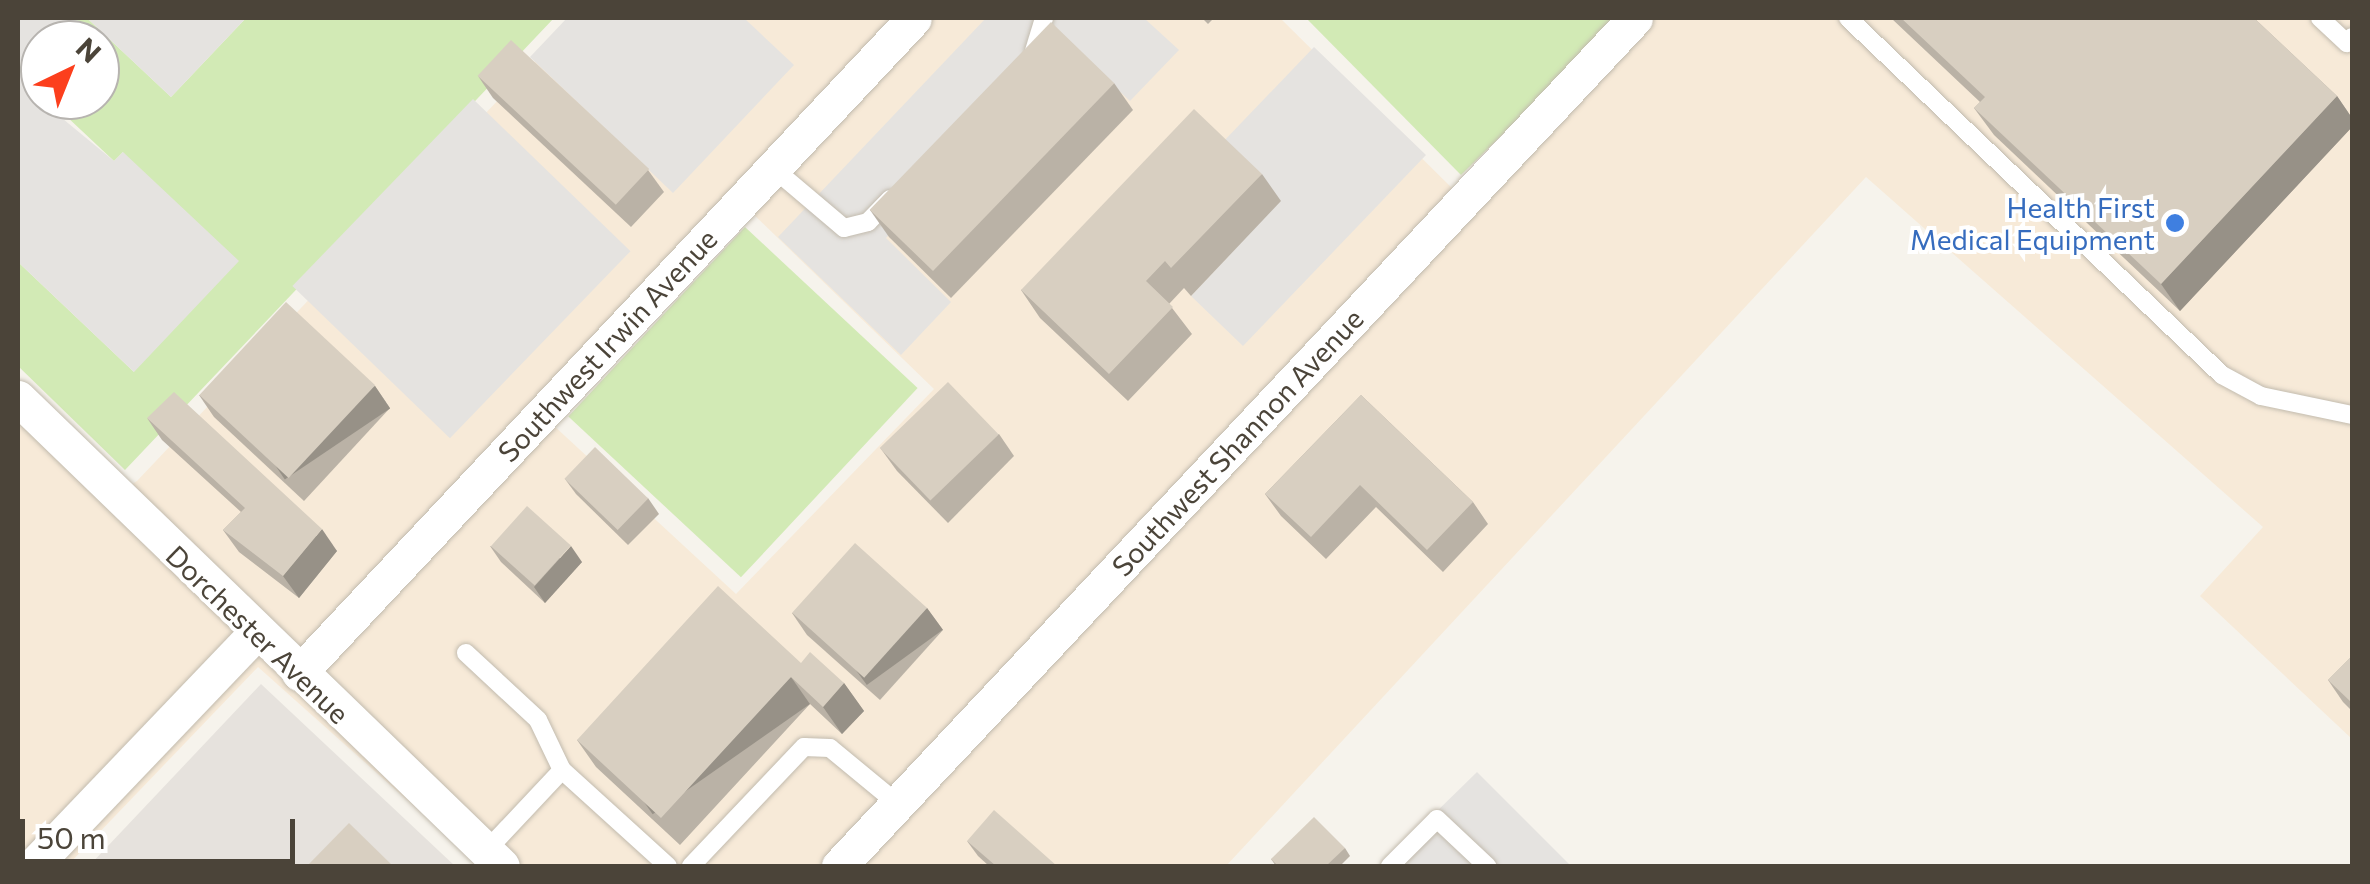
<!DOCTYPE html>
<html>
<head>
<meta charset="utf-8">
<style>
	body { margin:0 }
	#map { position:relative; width:2370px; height:884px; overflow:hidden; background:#f6f3ec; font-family:Commissioner,sans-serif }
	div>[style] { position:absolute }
	.commercial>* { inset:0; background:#f7ead8 }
	.industrial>* { inset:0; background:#e6e2dd }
	.green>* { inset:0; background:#d2eab5; transform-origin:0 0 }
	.parking>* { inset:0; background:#e5e3e0; transform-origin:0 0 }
	.roads { filter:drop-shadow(0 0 2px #c2bbae) drop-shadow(0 0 2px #c2bbae) }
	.service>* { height:18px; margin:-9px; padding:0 9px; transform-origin:9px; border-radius:9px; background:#fff }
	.minor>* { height:35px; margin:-17.5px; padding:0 17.5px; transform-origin:17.5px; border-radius:17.5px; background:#fff }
	.wall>* { inset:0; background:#bab2a6 }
	.shaded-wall>* { inset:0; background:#979187; transform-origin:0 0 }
	.building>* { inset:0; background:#d8cfc1; transform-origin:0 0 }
	.dots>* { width:28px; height:28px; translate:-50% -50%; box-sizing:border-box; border:5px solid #fff; border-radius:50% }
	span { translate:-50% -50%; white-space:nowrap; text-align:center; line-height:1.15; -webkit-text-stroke:8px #fff; paint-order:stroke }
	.shop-label { font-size:28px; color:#366cbe }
	.right { translate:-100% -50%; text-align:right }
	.street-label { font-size:28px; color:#4b4439 }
	.frame { position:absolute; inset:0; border:20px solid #4b4439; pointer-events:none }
	.north { position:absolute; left:20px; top:20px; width:100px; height:100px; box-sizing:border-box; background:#fff; border:2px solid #b7b4b0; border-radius:50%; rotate:43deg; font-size:28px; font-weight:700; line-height:40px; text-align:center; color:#4b4439 }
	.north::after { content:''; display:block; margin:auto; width:35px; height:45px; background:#fc3f1d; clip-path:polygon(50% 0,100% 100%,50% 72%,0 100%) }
	.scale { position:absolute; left:20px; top:819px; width:275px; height:45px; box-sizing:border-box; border:5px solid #4b4439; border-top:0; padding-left:12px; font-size:30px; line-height:35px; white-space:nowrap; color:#4b4439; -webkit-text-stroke:8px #fff; paint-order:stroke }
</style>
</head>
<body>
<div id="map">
	<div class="commercial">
		<div style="clip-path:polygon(evenodd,576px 18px,1280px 18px,1457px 193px,1644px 18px,2352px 18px,2352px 739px,2200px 596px,2263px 527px,1866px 177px,1226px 866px,481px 866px,258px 667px,67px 866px,18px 866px,18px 392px,127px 487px,137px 481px,576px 18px,748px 209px,934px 389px,736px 594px,552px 424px,748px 209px)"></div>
	</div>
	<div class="industrial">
		<div style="clip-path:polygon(261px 684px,455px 866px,89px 866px)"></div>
	</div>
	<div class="green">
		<div style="clip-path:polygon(246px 18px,554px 18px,125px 470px,18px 366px,18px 262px,134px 372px,123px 152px,114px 161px,49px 100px,100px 100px,100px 40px,40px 40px,56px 23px,88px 19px,171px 97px)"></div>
		<div style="clip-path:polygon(1306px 18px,1621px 18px,1461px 175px)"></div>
		<div style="clip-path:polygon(40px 40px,40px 92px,18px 70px)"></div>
		<div style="left:745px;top:227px;width:236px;height:259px;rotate:43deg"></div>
	</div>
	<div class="parking">
		<div style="clip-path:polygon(18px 18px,246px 18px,171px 97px,88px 19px,56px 23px,18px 64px)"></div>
		<div style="clip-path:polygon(567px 18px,744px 18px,794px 65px,673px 193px,530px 57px)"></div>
		<div style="clip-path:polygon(986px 18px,1144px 18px,1179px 50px,1130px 101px,1069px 44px,886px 238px,951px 302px,901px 355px,778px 237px)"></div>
		<div style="clip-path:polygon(1314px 47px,1426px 155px,1243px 346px,1191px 296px,1280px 201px,1221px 144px)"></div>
		<div style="clip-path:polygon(18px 70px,40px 100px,114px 161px,123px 152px,239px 261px,134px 372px,18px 262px)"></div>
		<div style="left:473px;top:99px;width:219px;height:260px;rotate:44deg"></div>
		<div style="clip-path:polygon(1477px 772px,1571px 866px,1381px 866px)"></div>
	</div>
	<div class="roads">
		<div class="service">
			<div style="left:1848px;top:18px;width:517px;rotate:43.67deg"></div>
			<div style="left:2222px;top:375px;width:44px;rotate:28.3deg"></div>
			<div style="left:2261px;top:396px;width:93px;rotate:11.8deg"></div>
			<div style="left:2320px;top:18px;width:37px;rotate:43deg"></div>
			<div style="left:2347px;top:43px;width:8px;rotate:-50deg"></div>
			<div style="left:1034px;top:51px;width:34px;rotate:-73deg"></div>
			<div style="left:773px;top:168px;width:93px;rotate:40.2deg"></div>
			<div style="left:844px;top:228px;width:25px;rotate:-14deg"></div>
			<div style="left:868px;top:222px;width:32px;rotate:-46deg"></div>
			<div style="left:466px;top:653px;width:98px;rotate:42.9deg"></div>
			<div style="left:538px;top:720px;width:55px;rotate:64.4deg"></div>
			<div style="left:486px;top:851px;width:111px;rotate:-46.8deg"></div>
			<div style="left:562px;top:770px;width:143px;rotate:42.2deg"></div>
			<div style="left:691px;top:866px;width:164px;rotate:-46.5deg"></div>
			<div style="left:804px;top:747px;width:26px;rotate:2deg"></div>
			<div style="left:830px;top:748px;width:88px;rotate:39.5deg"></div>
			<div style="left:1390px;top:866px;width:66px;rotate:-45deg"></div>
			<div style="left:1437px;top:819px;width:69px;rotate:43.2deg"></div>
		</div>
		<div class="minor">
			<div style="left:18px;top:398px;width:673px;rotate:44.04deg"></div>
			<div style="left:299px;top:673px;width:898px;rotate:-46.8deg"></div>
			<div style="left:33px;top:866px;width:321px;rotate:-46.3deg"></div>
			<div style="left:839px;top:866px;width:1163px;rotate:-46.81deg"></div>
		</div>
	</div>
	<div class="wall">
		<div style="clip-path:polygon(1202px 18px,1214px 18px,1208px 24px)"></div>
		<div style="clip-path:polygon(1891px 18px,2254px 18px,2337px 96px,2352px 118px,2352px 127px,2180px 311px,1994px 135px,1974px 108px,1980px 102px)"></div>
		<div style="clip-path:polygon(478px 76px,648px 170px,664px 192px,631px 227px,493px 98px)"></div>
		<div style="clip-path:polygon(1114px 83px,1133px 110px,951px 298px,889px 237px,870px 210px)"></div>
		<div style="clip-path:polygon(1262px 174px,1281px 201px,1191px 296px,1184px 288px,1169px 304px,1192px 334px,1128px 401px,1040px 318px,1021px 290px)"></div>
		<div style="clip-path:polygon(375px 386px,390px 408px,304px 501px,214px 417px,199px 395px)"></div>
		<div style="clip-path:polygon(1361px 395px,1473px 502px,1488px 524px,1443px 572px,1376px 507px,1326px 559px,1281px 516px,1265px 494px)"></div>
		<div style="clip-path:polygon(147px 418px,337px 551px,299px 598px,239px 552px,223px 530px,241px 512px,162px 440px)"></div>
		<div style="clip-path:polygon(999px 434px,1014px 456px,948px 523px,897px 471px,881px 449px)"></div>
		<div style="clip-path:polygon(565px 479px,648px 498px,659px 514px,628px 545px,576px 494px)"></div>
		<div style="clip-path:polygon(490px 546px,582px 562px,545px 603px,501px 562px)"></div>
		<div style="clip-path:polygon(927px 608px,943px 630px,880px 700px,807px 635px,792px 613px)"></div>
		<div style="clip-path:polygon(2352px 656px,2352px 711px,2343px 702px,2328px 680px)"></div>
		<div style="clip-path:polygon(801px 663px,844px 683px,864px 711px,842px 734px,810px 704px,680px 845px,596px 767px,577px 740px)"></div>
		<div style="clip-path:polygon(967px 841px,1057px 866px,989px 866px,978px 856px)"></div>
		<div style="clip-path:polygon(1345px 848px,1350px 856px,1340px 866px,1276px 866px,1271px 859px)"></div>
	</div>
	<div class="shaded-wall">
		<div style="clip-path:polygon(2337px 96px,2352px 118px,2352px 127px,2180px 311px,2161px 284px)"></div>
		<div style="left:375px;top:386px;width:27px;height:127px;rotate:56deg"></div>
		<div style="clip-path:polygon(322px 529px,337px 551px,299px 598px,283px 576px)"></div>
		<div style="clip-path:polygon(571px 546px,582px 562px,545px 603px,534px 587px)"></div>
		<div style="left:927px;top:608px;width:27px;height:94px;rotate:54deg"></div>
		<div style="left:791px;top:677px;width:33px;height:192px;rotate:55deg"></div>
		<div style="clip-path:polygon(844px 683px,864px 711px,842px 734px,823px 707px)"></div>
	</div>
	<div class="building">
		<div style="clip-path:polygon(1901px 18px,2254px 18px,2337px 96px,2161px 284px,1974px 108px,1985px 97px)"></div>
		<div style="left:1051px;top:22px;width:88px;height:261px;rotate:44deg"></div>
		<div style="left:511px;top:40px;width:189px;height:49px;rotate:43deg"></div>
		<div style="clip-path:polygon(1194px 109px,1262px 174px,1171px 268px,1165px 261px,1146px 281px,1173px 307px,1109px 374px,1021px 290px)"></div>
		<div style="left:286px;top:302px;width:122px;height:127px;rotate:43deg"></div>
		<div style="left:948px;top:382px;width:73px;height:95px;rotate:46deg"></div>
		<div style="clip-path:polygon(174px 392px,322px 529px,283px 576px,223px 530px,245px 508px,147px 418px)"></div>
		<div style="clip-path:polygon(1361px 395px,1473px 502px,1427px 550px,1360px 485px,1311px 537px,1265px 494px)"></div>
		<div style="left:595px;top:447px;width:74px;height:44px;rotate:44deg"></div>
		<div style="left:527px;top:506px;width:59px;height:54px;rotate:42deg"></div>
		<div style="left:855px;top:543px;width:97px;height:94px;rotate:42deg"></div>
		<div style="clip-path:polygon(718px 586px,801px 663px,810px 652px,844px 683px,823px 707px,791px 677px,661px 818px,577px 740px)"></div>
		<div style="clip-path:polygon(2352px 656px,2352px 703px,2328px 680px)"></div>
		<div style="clip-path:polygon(994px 810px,1057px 866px,996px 866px,967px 841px)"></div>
		<div style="clip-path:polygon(1314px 817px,1345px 848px,1326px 866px,1278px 866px,1271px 859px)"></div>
		<div style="clip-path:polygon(349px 823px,393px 866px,307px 866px)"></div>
	</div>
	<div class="dots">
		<div style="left:2175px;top:223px;background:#3f7fe0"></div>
	</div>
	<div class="shop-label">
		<span class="right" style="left:2155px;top:223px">Health First<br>Medical Equipment</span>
	</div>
	<div class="street-label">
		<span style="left:607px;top:345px;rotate:-47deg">Southwest Irwin Avenue</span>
		<span style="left:1237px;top:442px;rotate:-47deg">Southwest Shannon Avenue</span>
		<span style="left:258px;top:634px;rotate:44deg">Dorchester Avenue</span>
	</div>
	<div class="frame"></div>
	<div class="north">N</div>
	<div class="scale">50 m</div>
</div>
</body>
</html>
